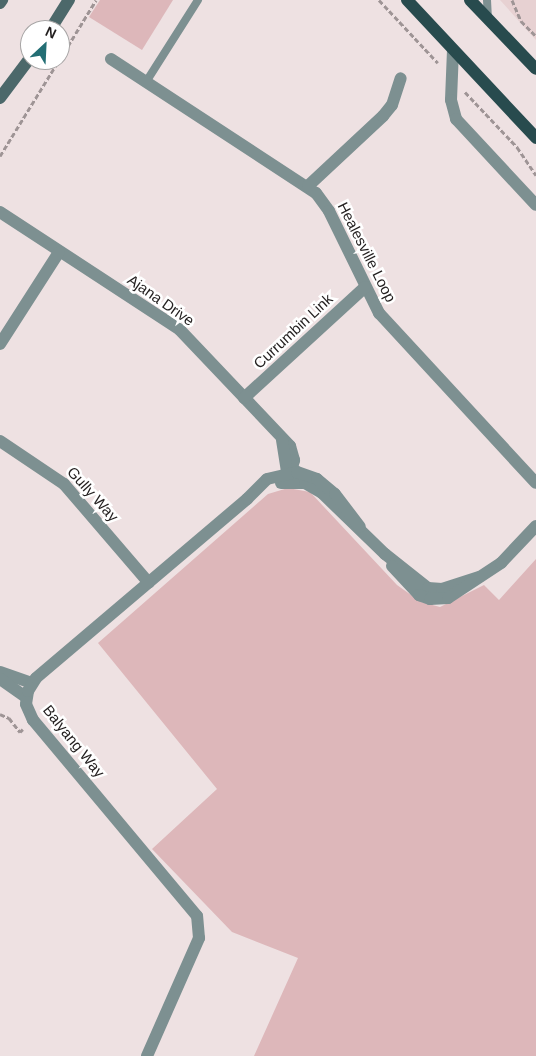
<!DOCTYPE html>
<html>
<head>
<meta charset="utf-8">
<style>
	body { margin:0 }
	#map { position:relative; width:536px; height:1056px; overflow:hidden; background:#eee1e2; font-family:Arial,sans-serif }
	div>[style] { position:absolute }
	.built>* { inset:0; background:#e7d1d2 }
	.green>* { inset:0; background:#ddb7ba }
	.path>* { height:3px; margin-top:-1.5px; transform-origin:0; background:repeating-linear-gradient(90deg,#9e9495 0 5px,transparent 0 7.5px) }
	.lane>* { height:8px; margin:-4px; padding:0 4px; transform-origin:4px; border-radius:4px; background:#7d9091 }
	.street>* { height:12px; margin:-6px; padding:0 6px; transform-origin:6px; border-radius:6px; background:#7d9091 }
	.secondary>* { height:12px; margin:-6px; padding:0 6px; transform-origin:6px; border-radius:6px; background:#4c686a }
	.primary>* { height:12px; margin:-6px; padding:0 6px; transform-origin:6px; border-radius:6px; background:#284b4e }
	span { translate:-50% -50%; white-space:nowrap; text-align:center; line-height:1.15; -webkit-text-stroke:5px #fff; paint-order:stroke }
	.street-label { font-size:15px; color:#221e1e }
	.north { position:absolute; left:20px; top:20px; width:50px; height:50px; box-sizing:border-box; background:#fff; border:1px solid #a7a5a5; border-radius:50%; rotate:25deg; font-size:14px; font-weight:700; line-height:20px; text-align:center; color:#221e1e }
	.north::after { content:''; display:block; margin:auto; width:18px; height:22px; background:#236e74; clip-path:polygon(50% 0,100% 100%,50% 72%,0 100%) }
</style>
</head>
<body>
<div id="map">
	<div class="built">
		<div style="clip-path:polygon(500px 0,536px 0,536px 40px)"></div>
	</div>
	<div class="green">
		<div style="clip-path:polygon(100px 0,173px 0,142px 50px,89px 17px)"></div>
		<div style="clip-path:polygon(288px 488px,310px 492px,397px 585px,421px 602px,440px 607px,484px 585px,499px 600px,536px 559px,536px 1056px,254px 1056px,298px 958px,232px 932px,152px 849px,217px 789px,98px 643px,268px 494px)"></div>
	</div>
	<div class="path">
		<div style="left:379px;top:0;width:86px;rotate:46.9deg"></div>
		<div style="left:512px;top:0;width:23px;rotate:67deg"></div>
		<div style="left:521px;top:21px;width:21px;rotate:45deg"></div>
		<div style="left:60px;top:59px;width:69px;rotate:-58.6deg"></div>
		<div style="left:465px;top:92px;width:76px;rotate:46.6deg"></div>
		<div style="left:517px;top:147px;width:34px;rotate:56deg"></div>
		<div style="left:0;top:156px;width:113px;rotate:-58.4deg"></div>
		<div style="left:0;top:714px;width:10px;rotate:24deg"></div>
		<div style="left:9px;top:718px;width:18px;rotate:52deg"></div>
		<div style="left:20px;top:732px;width:4px;rotate:-45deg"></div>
	</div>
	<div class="lane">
		<div style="left:487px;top:0;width:18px;rotate:87deg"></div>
		<div style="left:146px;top:82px;width:97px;rotate:-57.6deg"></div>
	</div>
	<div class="street">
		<div style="left:453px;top:50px;width:50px;rotate:92.3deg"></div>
		<div style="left:451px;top:100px;width:20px;rotate:75deg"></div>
		<div style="left:456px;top:119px;width:117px;rotate:47.1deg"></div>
		<div style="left:111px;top:59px;width:245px;rotate:33.2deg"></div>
		<div style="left:316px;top:193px;width:22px;rotate:54deg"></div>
		<div style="left:329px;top:211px;width:114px;rotate:63.9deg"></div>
		<div style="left:379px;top:313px;width:231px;rotate:47.3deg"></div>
		<div style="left:308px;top:186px;width:103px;rotate:-43deg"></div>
		<div style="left:383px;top:116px;width:14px;rotate:-51deg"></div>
		<div style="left:392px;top:105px;width:28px;rotate:-72deg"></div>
		<div style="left:0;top:212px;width:215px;rotate:33.2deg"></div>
		<div style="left:180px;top:330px;width:160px;rotate:46.5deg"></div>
		<div style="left:290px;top:446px;width:15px;rotate:74deg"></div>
		<div style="left:294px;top:460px;width:23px;rotate:103deg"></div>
		<div style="left:0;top:344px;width:109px;rotate:-57.3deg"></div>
		<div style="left:244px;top:398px;width:164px;rotate:-42.5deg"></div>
		<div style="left:282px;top:440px;width:39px;rotate:81deg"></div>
		<div style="left:0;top:441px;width:77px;rotate:33.9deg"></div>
		<div style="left:64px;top:484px;width:130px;rotate:49.4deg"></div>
		<div style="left:281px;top:483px;width:24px"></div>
		<div style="left:305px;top:483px;width:20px;rotate:30deg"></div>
		<div style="left:322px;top:493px;width:88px;rotate:44.1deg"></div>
		<div style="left:385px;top:554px;width:55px;rotate:38.3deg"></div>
		<div style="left:428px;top:588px;width:14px;rotate:4deg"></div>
		<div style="left:442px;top:589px;width:39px;rotate:-18deg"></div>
		<div style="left:392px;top:566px;width:40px;rotate:47deg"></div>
		<div style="left:419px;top:595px;width:12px;rotate:20deg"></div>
		<div style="left:430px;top:599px;width:18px;rotate:-3deg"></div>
		<div style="left:448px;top:598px;width:64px;rotate:-33.4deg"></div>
		<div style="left:501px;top:563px;width:51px;rotate:-46.6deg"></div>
		<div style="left:0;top:672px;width:34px;rotate:19deg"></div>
		<div style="left:0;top:679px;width:32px;rotate:35deg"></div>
		<div style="left:147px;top:1056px;width:129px;rotate:-66.2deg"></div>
		<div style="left:199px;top:938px;width:22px;rotate:-95deg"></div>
		<div style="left:197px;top:916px;width:256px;rotate:-129.9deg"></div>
		<div style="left:33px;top:720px;width:17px;rotate:-114deg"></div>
		<div style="left:26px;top:704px;width:13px;rotate:-81deg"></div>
		<div style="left:28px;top:691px;width:15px;rotate:-58deg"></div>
		<div style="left:36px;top:678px;width:277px;rotate:-40.3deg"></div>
		<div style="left:247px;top:499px;width:28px;rotate:-45deg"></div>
		<div style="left:267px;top:479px;width:31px;rotate:-13deg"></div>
		<div style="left:297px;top:472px;width:21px;rotate:19deg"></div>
		<div style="left:317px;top:479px;width:23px;rotate:40deg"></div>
		<div style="left:335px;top:494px;width:41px;rotate:52.9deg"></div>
	</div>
	<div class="secondary">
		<div style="left:0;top:3px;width:4px;rotate:-56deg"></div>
		<div style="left:50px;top:30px;width:36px;rotate:-58deg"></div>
		<div style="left:0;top:98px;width:50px;rotate:-53.1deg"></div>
	</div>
	<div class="primary">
		<div style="left:407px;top:0;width:189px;rotate:46.9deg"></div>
		<div style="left:470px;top:0;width:95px;rotate:46.3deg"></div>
	</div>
	<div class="street-label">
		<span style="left:367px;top:252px;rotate:63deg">Healesville Loop</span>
		<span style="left:161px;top:300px;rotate:35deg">Ajana Drive</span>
		<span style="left:293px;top:331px;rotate:-43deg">Currumbin Link</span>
		<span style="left:93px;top:494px;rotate:48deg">Gully Way</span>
		<span style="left:74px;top:741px;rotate:51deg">Balyang Way</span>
	</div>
	<div class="north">N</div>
</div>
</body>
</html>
